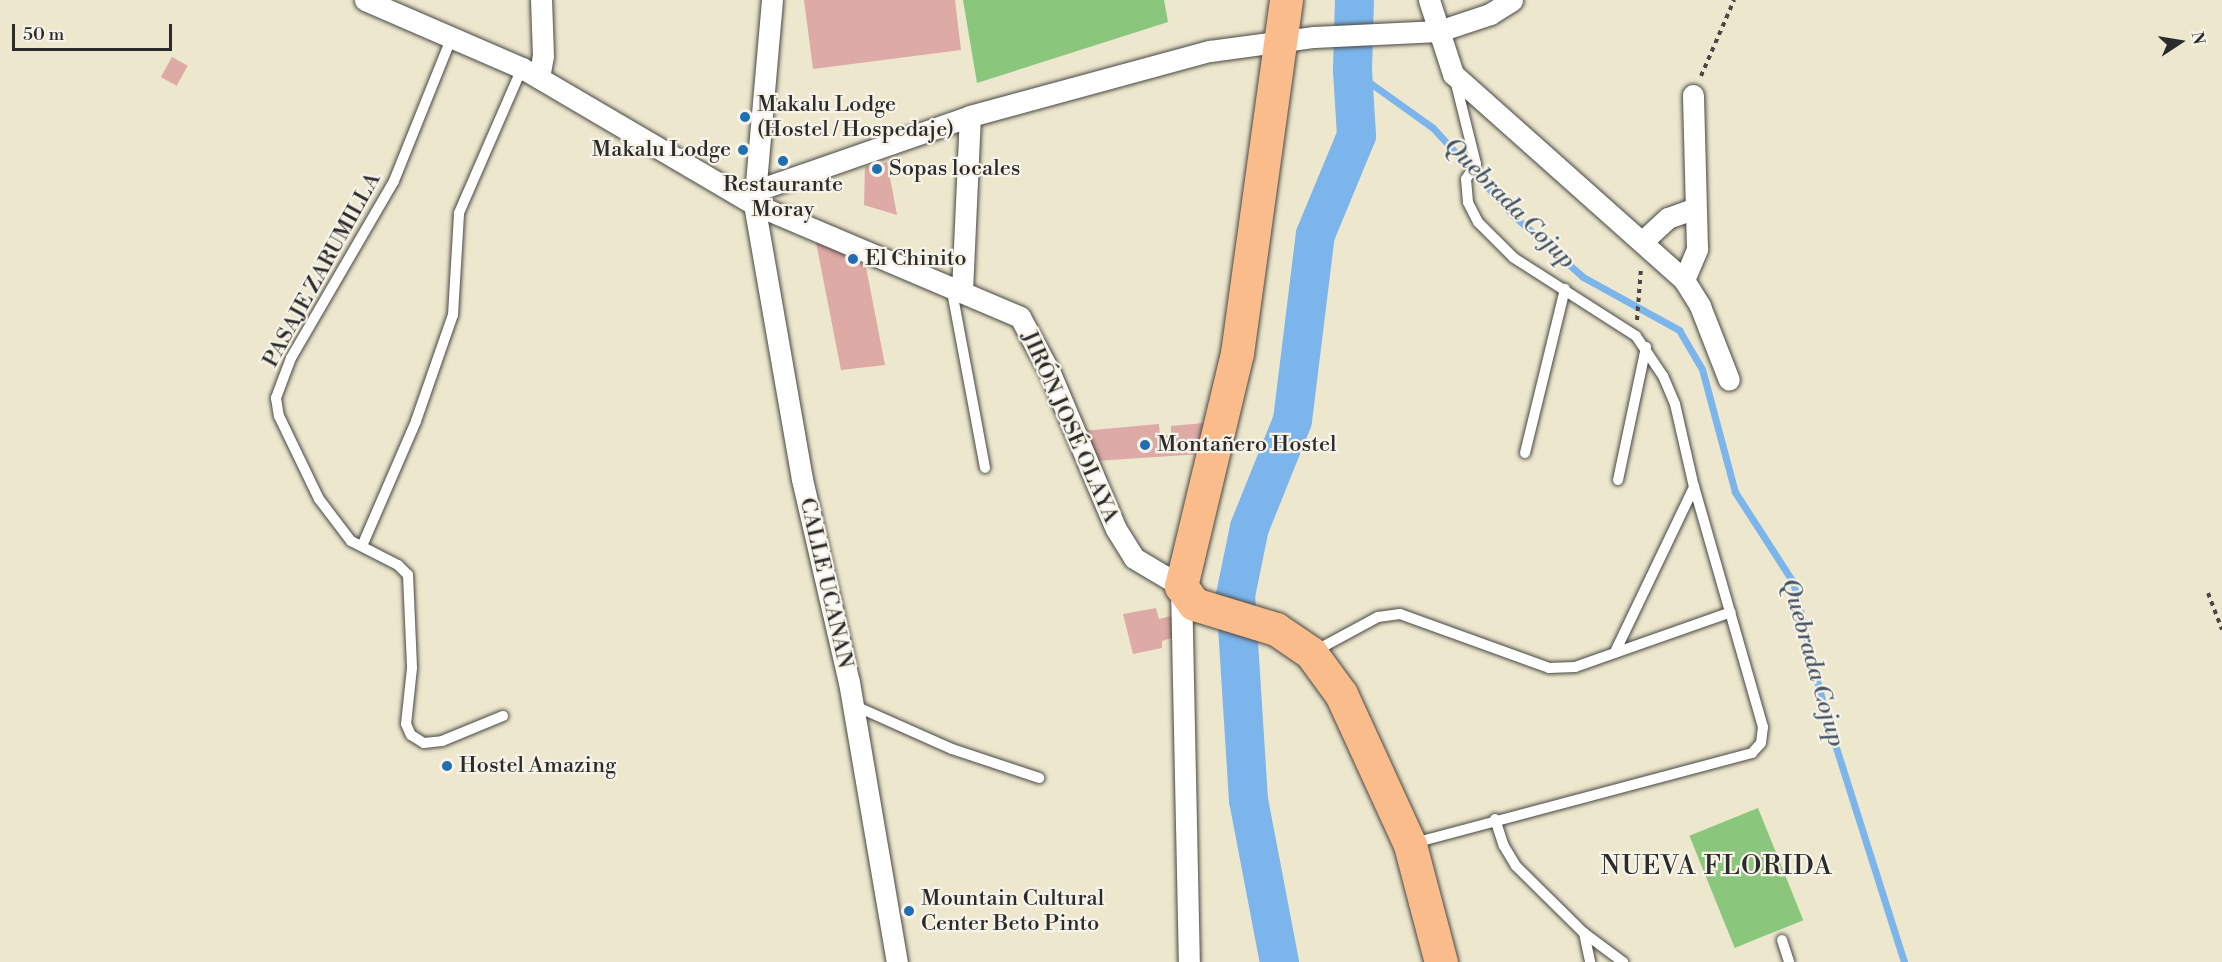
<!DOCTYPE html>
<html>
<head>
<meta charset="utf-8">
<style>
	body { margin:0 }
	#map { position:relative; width:2222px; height:962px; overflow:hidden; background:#ece7cd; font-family:"Libre Bodoni",serif }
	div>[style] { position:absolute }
	.green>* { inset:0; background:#8ac77d; transform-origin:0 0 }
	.stream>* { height:7px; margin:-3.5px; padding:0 3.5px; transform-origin:3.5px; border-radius:3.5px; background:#7cb4ec }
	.river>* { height:39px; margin:-19.5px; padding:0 19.5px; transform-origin:19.5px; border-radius:19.5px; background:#7cb4ec }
	.building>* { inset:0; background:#ddaaa5; transform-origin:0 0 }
	.path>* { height:4px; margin-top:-2px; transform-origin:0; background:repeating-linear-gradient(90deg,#484743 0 4.5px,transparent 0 9px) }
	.roads { filter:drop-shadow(0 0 2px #484743) drop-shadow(0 0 2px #484743) }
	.service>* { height:10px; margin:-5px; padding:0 5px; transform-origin:5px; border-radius:5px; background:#fff }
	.minor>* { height:21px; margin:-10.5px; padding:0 10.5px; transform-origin:10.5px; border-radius:10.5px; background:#fff }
	.primary>* { height:33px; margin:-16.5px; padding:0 16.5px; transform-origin:16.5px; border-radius:16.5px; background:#f9bc8a }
	.dots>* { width:16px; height:16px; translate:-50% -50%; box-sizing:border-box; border:3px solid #f7f3e8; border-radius:50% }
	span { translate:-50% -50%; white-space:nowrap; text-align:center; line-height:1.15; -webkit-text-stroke:4.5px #f7f3e8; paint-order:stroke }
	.poi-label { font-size:22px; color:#2b2b2b }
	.left { translate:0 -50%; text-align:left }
	.right { translate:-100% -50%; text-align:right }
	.street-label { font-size:22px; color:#2b2b2b }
	.water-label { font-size:24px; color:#435465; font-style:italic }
	.quarter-label { font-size:26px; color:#2b2b2b; letter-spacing:1.5px }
	.north { position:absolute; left:2150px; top:12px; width:60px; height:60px; -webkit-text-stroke:4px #f7f3e8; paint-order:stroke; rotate:78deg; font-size:16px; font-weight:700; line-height:24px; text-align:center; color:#2b2b2b }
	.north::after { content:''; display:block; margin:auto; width:21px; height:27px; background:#2b2b2b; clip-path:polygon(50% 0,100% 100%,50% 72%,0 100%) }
	.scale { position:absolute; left:12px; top:24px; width:160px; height:27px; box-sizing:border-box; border:3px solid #2b2b2b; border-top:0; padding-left:8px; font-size:18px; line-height:21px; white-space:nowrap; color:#2b2b2b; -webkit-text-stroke:4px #f7f3e8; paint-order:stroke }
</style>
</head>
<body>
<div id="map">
	<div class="green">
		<div style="clip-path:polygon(963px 0,1164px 0,1168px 22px,977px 83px)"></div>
		<div style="left:1758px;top:808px;width:121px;height:74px;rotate:68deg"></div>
	</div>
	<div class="stream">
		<div style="left:1352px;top:70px;width:100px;rotate:35.6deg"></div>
		<div style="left:1433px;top:128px;width:120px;rotate:47.4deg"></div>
		<div style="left:1514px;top:216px;width:92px;rotate:41.5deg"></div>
		<div style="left:1583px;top:277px;width:110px;rotate:28.9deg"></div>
		<div style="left:1679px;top:330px;width:45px;rotate:59.5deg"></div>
		<div style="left:1702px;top:369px;width:127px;rotate:75deg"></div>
		<div style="left:1735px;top:492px;width:107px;rotate:57.2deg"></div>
		<div style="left:1793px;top:582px;width:138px;rotate:76.2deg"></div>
		<div style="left:1826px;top:716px;width:258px;rotate:72.4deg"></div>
	</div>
	<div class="river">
		<div style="left:1279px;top:962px;width:165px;rotate:-100.8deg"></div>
		<div style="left:1248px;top:800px;width:205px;rotate:-93.6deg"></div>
		<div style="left:1235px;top:595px;width:69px;rotate:-78.4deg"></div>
		<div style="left:1249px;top:527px;width:115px;rotate:-68.1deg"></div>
		<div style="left:1292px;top:420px;width:187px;rotate:-83deg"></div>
		<div style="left:1315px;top:234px;width:107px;rotate:-67.5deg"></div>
		<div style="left:1356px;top:135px;width:65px;rotate:-93.5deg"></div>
		<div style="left:1352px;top:70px;width:70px;rotate:-88.4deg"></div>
	</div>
	<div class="building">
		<div style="clip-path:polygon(804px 0,955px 0,961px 50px,813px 69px)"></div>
		<div style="left:172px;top:57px;width:18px;height:23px;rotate:29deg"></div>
		<div style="clip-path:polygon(887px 162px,897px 215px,864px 205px,865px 167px)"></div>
		<div style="clip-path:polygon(815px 237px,864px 257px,885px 365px,841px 370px)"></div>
		<div style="clip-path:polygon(1204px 423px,1202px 454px,1095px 461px,1082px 431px,1159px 424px,1160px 436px,1171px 435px,1171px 426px)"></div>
		<div style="clip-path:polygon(1156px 608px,1159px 619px,1175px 615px,1178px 636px,1162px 641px,1162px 648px,1133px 654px,1123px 614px)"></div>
	</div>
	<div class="path">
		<div style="left:1701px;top:76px;width:83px;rotate:-66.5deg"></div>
		<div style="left:1637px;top:320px;width:52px;rotate:-85.6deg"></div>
		<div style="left:2208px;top:593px;width:39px;rotate:69deg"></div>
	</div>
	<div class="roads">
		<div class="service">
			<div style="left:451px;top:39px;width:153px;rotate:111.9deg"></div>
			<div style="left:394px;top:181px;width:205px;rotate:120.2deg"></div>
			<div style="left:291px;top:358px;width:43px;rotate:110.6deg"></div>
			<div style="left:276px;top:398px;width:18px;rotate:81deg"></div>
			<div style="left:279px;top:416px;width:92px;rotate:64.3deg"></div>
			<div style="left:319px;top:499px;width:53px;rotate:52.7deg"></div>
			<div style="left:351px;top:541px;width:53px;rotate:27.1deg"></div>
			<div style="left:398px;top:565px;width:14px;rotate:45deg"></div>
			<div style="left:408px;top:575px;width:93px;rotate:87.5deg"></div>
			<div style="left:412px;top:668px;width:56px;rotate:96.1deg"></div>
			<div style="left:406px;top:724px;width:12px;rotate:66deg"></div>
			<div style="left:411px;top:735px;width:15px;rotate:32deg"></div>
			<div style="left:424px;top:743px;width:18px;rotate:-6deg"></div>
			<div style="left:442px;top:741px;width:66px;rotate:-22.3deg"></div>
			<div style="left:951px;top:286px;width:185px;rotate:79.4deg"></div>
			<div style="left:1525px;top:453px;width:169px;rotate:-76.3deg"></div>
			<div style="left:1618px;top:480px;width:136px;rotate:-78.1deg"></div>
			<div style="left:362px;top:546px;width:136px;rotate:-66.6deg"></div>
			<div style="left:416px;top:421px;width:112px;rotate:-70.8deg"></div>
			<div style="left:453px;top:315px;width:102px;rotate:-86.6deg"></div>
			<div style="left:459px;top:213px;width:158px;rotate:-66.5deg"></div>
			<div style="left:1616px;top:650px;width:181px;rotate:-64.4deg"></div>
			<div style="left:1315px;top:651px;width:72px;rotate:-28.4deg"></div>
			<div style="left:1378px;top:617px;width:22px;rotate:-8deg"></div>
			<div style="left:1400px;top:614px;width:158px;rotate:19.9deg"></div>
			<div style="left:1549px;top:668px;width:26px;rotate:-2deg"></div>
			<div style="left:1575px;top:667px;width:165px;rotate:-19.4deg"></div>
			<div style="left:853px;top:705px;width:108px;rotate:24deg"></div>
			<div style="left:952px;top:749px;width:92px;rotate:18.4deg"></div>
			<div style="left:1495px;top:819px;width:28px;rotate:72deg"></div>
			<div style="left:1504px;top:846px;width:23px;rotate:59deg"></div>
			<div style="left:1516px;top:866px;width:95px;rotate:44.6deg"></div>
			<div style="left:1584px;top:933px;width:49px;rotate:36.6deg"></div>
			<div style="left:1414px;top:843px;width:350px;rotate:-14.9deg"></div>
			<div style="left:1752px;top:753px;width:13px;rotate:-48deg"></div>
			<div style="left:1761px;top:743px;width:16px;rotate:-83deg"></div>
			<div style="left:1763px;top:727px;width:250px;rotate:-106deg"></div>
			<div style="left:1694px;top:487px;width:85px;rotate:-102.9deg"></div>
			<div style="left:1675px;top:404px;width:30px;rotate:-113deg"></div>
			<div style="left:1663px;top:376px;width:48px;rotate:-124deg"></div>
			<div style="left:1636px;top:336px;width:145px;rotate:-147.4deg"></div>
			<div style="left:1514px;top:258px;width:51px;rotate:-135deg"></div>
			<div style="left:1478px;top:222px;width:22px;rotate:-117deg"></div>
			<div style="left:1468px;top:202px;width:23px;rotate:-95deg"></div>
			<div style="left:1466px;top:179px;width:18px;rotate:-56deg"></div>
			<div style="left:1476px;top:164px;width:87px;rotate:-104deg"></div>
			<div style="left:1584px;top:933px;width:30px;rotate:78deg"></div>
			<div style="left:1782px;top:940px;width:23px;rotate:72deg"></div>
		</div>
		<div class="minor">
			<div style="left:365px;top:0;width:171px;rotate:23.4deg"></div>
			<div style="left:522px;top:68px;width:269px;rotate:30.4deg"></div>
			<div style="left:754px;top:204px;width:289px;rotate:23deg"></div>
			<div style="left:1020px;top:317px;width:64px;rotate:61.8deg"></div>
			<div style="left:1050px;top:373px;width:169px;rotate:67.1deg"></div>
			<div style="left:1116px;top:529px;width:34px;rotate:58deg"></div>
			<div style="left:1134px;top:558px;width:55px;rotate:30.8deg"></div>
			<div style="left:1181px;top:586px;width:376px;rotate:88.8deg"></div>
			<div style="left:772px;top:0;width:205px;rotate:95deg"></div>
			<div style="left:754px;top:204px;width:279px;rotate:80.1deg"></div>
			<div style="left:802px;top:479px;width:208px;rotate:77deg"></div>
			<div style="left:849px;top:682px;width:284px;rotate:80.3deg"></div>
			<div style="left:1429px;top:0;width:78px;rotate:72deg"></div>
			<div style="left:1453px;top:74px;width:310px;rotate:41.7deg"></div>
			<div style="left:1684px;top:280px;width:31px;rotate:58deg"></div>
			<div style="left:1700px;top:306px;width:79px;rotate:68.6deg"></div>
			<div style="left:539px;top:78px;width:22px;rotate:-80deg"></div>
			<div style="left:543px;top:56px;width:56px;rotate:-92deg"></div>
			<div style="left:755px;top:191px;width:228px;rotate:-19.2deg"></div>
			<div style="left:970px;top:116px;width:249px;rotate:-15.2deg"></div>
			<div style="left:1210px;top:51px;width:105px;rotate:-7.7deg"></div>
			<div style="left:1314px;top:37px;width:125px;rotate:-2.7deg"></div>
			<div style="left:1439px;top:31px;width:54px;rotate:-18.4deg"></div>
			<div style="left:1490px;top:14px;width:26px;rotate:-32deg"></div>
			<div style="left:1643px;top:241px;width:34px;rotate:-43deg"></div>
			<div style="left:1668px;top:218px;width:29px;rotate:-20deg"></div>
			<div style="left:1684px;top:280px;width:34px;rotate:-67deg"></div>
			<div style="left:1697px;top:249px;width:154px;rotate:-91.5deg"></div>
			<div style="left:962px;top:291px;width:175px;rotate:-87.4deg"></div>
		</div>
		<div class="primary">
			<div style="left:1286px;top:0;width:356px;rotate:97.9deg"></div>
			<div style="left:1237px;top:353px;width:240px;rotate:103.5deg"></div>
			<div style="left:1181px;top:586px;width:22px;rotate:54deg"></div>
			<div style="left:1194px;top:604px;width:86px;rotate:17deg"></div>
			<div style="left:1276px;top:629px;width:42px;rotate:34.4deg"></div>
			<div style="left:1311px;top:653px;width:51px;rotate:53.8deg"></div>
			<div style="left:1341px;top:694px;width:166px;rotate:65.4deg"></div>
			<div style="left:1410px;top:845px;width:121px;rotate:75.2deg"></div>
		</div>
	</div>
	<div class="dots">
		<div style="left:745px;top:117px;background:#1f6fb2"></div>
		<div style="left:743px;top:150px;background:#1f6fb2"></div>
		<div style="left:783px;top:161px;background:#1f6fb2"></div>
		<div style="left:877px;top:169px;background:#1f6fb2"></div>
		<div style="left:853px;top:259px;background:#1f6fb2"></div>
		<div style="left:1145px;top:445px;background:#1f6fb2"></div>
		<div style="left:447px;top:766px;background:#1f6fb2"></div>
		<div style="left:909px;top:911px;background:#1f6fb2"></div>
	</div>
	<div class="poi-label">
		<span class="left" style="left:757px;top:117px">Makalu Lodge<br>(Hostel / Hospedaje)</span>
		<span class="right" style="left:731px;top:150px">Makalu Lodge</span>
		<span class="left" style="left:889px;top:169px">Sopas locales</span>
		<span style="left:783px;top:197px">Restaurante<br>Moray</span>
		<span class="left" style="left:865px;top:259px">El Chinito</span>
		<span class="left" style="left:1157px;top:445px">Montañero Hostel</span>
		<span class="left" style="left:459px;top:766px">Hostel Amazing</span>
		<span class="left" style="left:921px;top:911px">Mountain Cultural<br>Center Beto Pinto</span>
	</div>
	<div class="street-label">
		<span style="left:322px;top:270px;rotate:-61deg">PASAJE ZARUMILLA</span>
		<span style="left:1070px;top:427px;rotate:66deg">JIRÓN JOSÉ OLAYA</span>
		<span style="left:826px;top:583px;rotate:77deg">CALLE UCANAN</span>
	</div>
	<div class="water-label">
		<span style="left:1509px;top:204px;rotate:45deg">Quebrada Cojup</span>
		<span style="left:1812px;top:663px;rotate:74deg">Quebrada Cojup</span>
	</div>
	<div class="quarter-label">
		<span style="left:1717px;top:867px">NUEVA FLORIDA</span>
	</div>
	<div class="north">N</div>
	<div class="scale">50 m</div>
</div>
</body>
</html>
